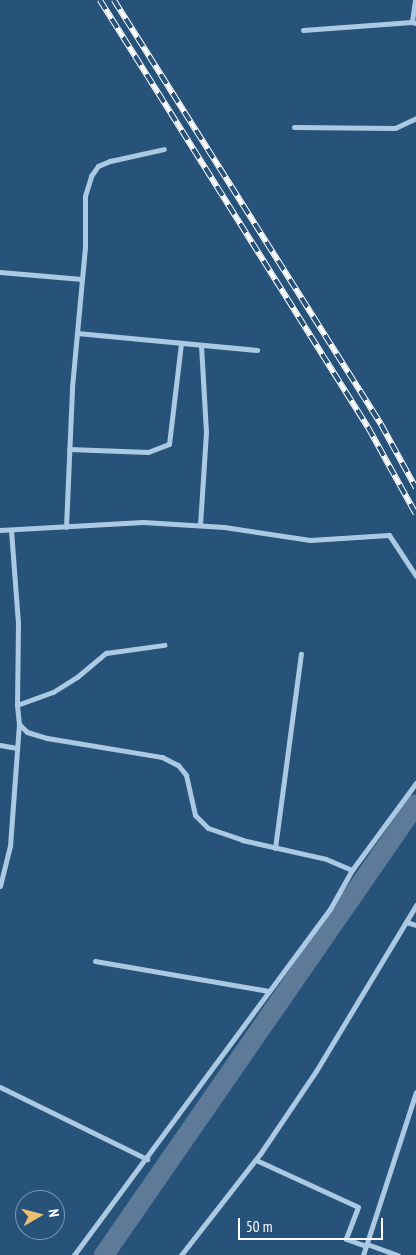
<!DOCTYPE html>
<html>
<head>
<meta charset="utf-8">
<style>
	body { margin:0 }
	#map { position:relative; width:416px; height:1255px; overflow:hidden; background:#27527a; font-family:"PT Sans Narrow",sans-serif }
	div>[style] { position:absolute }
	.canal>* { height:20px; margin:-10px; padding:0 10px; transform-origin:10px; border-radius:10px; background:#5d7b98 }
	.street>* { height:5px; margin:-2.5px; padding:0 2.5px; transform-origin:2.5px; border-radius:2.5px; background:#abc9e3 }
	.rail>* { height:5.5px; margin-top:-2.75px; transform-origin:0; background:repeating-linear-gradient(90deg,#27527a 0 11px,#fff 0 22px); box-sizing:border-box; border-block:1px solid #fff }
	span { translate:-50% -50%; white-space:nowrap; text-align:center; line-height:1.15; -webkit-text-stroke:5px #27527a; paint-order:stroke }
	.north { position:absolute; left:15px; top:1190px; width:50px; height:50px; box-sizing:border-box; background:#27527a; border:1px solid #7d97af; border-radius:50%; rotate:82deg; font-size:14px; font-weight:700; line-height:20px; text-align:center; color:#fff }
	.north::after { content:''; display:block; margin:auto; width:18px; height:22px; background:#ebbf71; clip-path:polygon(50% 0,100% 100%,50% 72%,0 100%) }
	.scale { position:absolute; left:238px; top:1218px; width:145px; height:22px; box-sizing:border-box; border:2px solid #fff; border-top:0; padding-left:6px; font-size:15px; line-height:18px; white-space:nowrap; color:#fff; -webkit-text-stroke:4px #27527a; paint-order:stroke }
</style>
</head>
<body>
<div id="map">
	<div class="canal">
		<div style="left:104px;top:1255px;width:548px;rotate:-55.32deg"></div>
	</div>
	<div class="street">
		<div style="left:415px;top:0;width:22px;rotate:98deg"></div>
		<div style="left:412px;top:22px;width:4px;rotate:14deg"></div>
		<div style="left:303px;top:30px;width:109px;rotate:-4.2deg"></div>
		<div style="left:294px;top:127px;width:101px;rotate:0.6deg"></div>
		<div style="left:395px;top:128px;width:23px;rotate:-25deg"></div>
		<div style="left:0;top:272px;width:82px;rotate:4.9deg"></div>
		<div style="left:77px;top:333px;width:181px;rotate:5.4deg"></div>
		<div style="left:69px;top:449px;width:79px;rotate:2.2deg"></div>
		<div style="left:148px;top:452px;width:22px;rotate:-21deg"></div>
		<div style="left:169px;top:444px;width:102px;rotate:-83.2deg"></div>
		<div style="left:200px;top:525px;width:93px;rotate:-86.3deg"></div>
		<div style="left:206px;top:432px;width:87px;rotate:-93.3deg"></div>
		<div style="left:66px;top:527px;width:140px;rotate:-87.5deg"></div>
		<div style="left:72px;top:387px;width:141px;rotate:-84.7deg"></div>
		<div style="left:85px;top:247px;width:51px;rotate:-90deg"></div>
		<div style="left:85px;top:196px;width:21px;rotate:-73deg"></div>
		<div style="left:91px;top:176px;width:12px;rotate:-55deg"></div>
		<div style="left:98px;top:166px;width:13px;rotate:-23deg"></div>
		<div style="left:110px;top:161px;width:55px;rotate:-12.5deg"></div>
		<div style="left:0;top:530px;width:143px;rotate:-3.2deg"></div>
		<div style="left:143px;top:522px;width:81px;rotate:3.5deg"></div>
		<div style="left:224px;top:527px;width:87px;rotate:8.6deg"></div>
		<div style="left:310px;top:540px;width:79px;rotate:-3.6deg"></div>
		<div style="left:389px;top:535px;width:49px;rotate:56.6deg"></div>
		<div style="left:11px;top:530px;width:94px;rotate:85.7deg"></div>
		<div style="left:18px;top:624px;width:81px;rotate:90.7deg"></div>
		<div style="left:17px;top:705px;width:19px;rotate:84deg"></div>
		<div style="left:19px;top:724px;width:11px;rotate:45deg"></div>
		<div style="left:27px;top:732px;width:21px;rotate:17deg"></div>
		<div style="left:47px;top:738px;width:117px;rotate:9.4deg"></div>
		<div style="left:162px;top:757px;width:18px;rotate:27deg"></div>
		<div style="left:178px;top:765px;width:13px;rotate:51deg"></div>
		<div style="left:186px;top:775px;width:41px;rotate:77.3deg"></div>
		<div style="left:195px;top:815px;width:18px;rotate:45deg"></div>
		<div style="left:208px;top:828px;width:36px;rotate:19deg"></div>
		<div style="left:242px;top:840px;width:86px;rotate:12.7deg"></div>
		<div style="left:326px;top:859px;width:28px;rotate:23deg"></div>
		<div style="left:17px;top:705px;width:38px;rotate:-20deg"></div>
		<div style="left:53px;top:692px;width:28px;rotate:-32deg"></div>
		<div style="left:77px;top:677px;width:38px;rotate:-40deg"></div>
		<div style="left:106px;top:653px;width:59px;rotate:-7.9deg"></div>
		<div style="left:0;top:745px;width:17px;rotate:10deg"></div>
		<div style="left:275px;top:848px;width:196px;rotate:-82.4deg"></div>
		<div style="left:0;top:886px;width:41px;rotate:-76deg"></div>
		<div style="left:10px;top:846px;width:122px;rotate:-85.8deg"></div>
		<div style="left:406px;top:922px;width:10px;rotate:17deg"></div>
		<div style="left:95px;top:961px;width:176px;rotate:9.8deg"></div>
		<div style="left:0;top:1087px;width:164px;rotate:26.1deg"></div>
		<div style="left:256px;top:1160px;width:112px;rotate:24.7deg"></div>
		<div style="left:358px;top:1207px;width:34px;rotate:111deg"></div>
		<div style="left:346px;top:1239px;width:21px;rotate:19deg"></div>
		<div style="left:367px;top:1244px;width:33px;rotate:20deg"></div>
		<div style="left:74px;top:1255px;width:430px;rotate:-53.5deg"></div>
		<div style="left:330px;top:909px;width:45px;rotate:-60.6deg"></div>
		<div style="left:352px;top:870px;width:108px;rotate:-53.7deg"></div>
		<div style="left:181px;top:1255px;width:128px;rotate:-52deg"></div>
		<div style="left:260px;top:1154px;width:100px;rotate:-56deg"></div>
		<div style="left:316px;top:1071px;width:194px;rotate:-58.9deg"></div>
		<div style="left:363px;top:1255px;width:171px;rotate:-72deg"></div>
	</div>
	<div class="rail">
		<div style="left:100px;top:0;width:504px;rotate:57.89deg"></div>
		<div style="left:368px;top:427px;width:99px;rotate:61.1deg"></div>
		<div style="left:114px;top:0;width:501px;rotate:57.8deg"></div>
		<div style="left:381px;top:424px;width:73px;rotate:61.3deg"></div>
	</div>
	<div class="north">N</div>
	<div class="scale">50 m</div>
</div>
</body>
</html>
